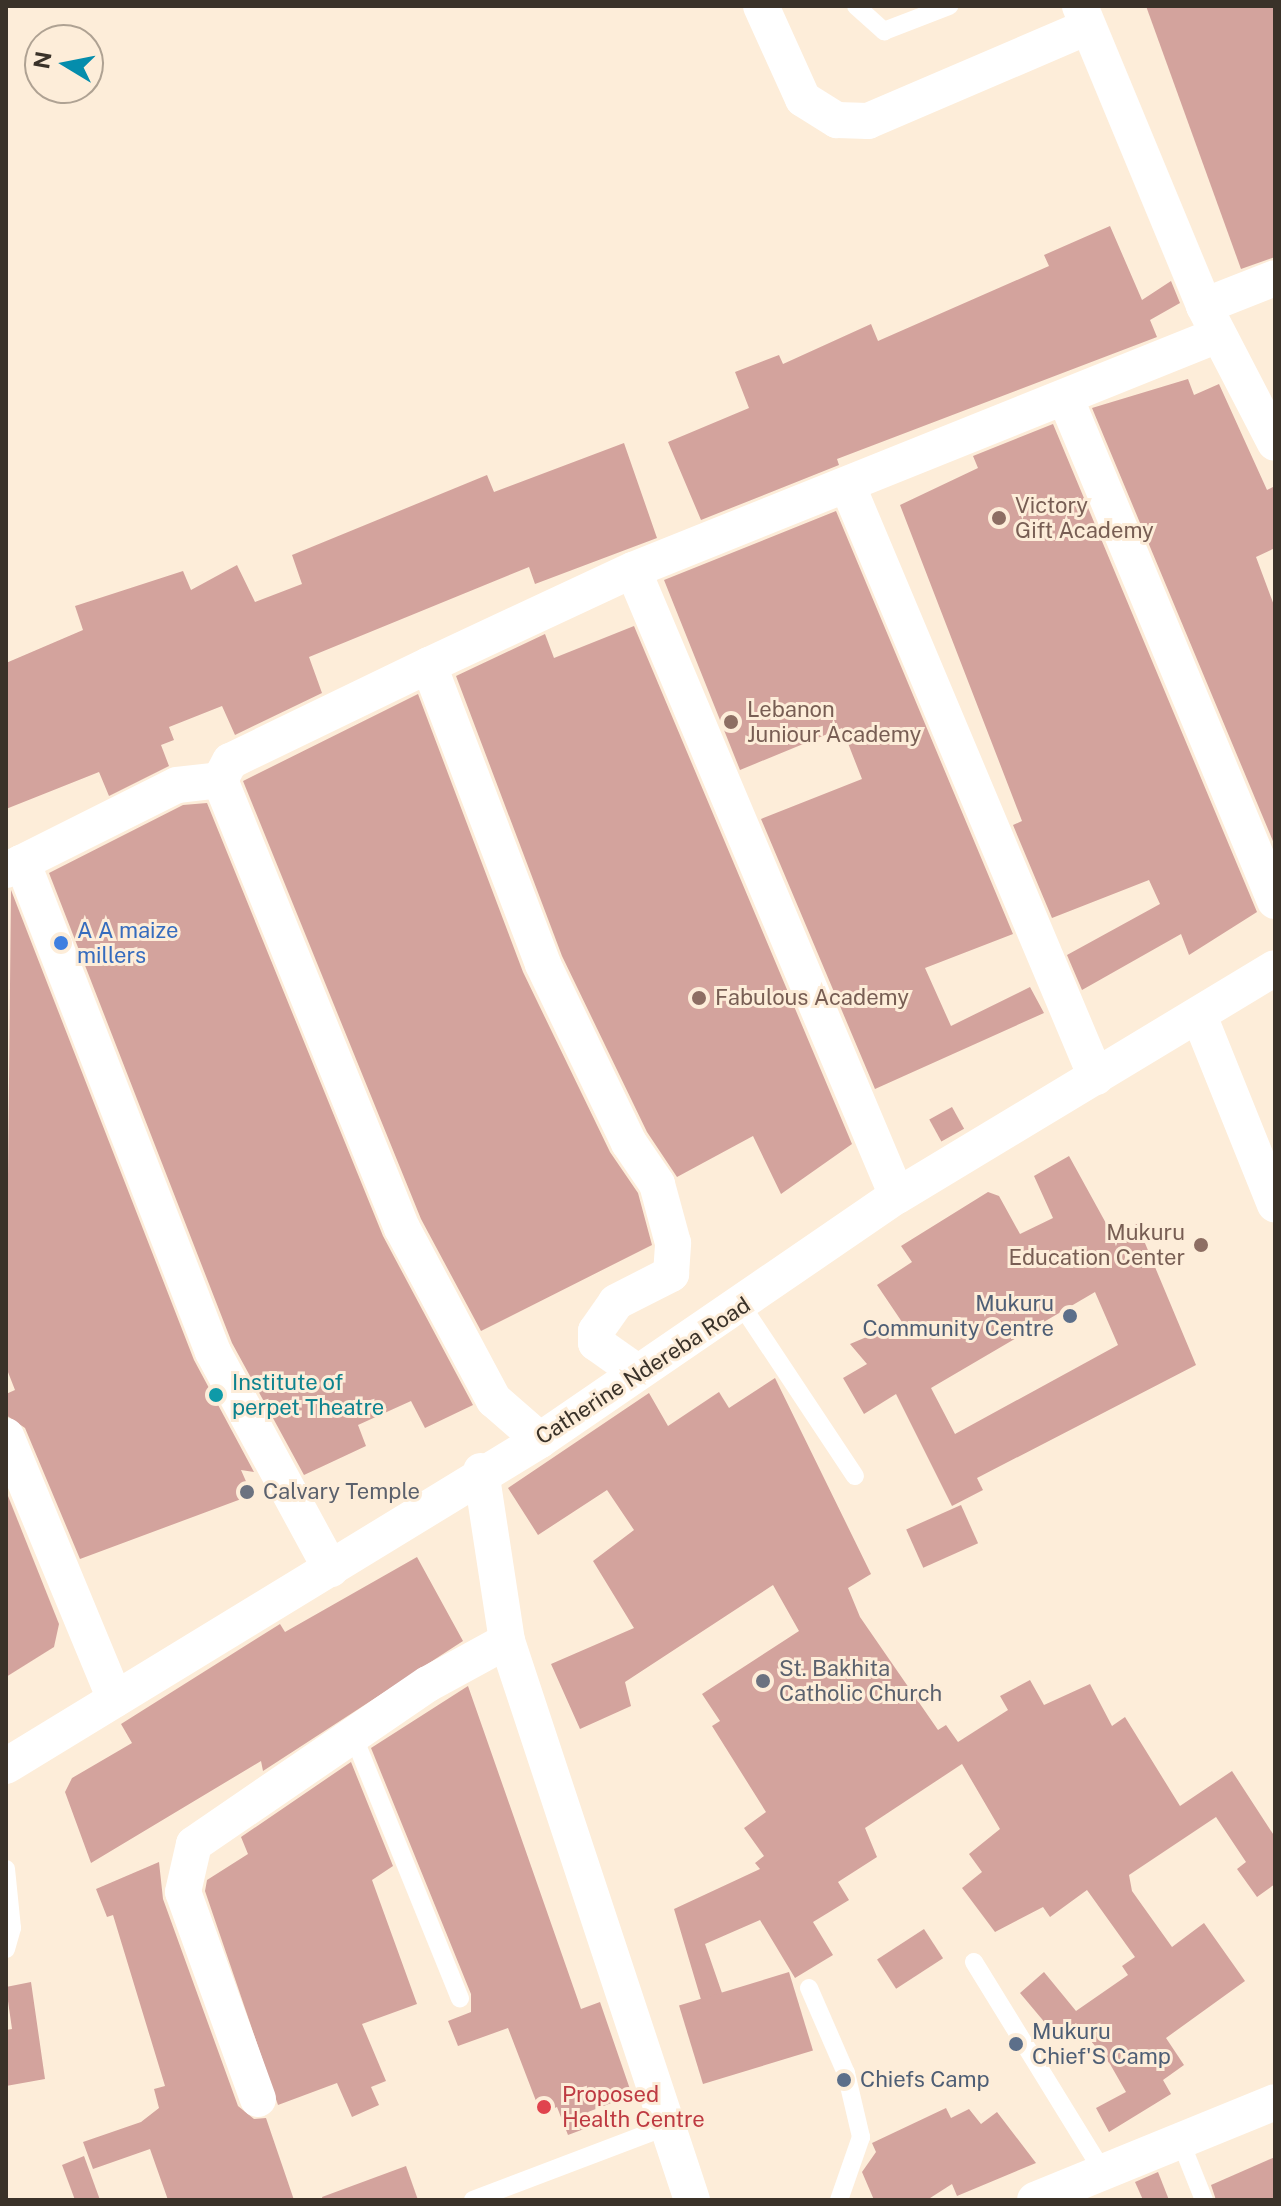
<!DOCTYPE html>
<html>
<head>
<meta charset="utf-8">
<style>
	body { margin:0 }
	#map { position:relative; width:1281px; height:2206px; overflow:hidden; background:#fdedd9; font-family:"Public Sans",sans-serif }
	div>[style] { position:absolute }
	.building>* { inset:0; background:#d3a39d; transform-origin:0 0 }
	.lane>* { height:18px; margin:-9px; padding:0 9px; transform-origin:9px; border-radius:9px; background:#fff }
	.street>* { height:36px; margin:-18px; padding:0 18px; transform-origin:18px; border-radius:18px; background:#fff }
	.dots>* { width:22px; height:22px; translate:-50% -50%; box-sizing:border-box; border:4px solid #fdedd9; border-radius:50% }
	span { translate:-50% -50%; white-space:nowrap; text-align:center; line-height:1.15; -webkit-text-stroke:6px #fdedd9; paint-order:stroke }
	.education-label { font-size:22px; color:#785e54 }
	.left { translate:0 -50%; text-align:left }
	.right { translate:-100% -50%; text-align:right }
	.shop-label { font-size:22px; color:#366cbe }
	.service-label { font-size:22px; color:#4e5e75 }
	.street-label { font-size:22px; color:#3a3229 }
	.culture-label { font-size:22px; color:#0d838f }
	.worship-label { font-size:22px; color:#5b616d }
	.health-label { font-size:22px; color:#be3a42 }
	.frame { position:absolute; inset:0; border:8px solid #3a3229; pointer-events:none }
	.north { position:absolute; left:24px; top:24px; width:80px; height:80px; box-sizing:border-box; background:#fdedd9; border:2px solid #afa293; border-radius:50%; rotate:280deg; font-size:22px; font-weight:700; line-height:32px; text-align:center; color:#3a3229 }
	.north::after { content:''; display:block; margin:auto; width:28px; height:36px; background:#058dac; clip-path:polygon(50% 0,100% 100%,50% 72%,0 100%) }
</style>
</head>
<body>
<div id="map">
	<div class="building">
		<div style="clip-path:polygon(1146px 6px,1275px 6px,1275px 257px,1241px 269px)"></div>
		<div style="clip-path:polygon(1110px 226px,1142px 300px,1171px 281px,1180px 303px,1150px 320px,1157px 337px,837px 459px,839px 465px,701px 520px,668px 442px,749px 408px,735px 372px,779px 355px,783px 364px,871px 324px,878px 341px,1049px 266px,1044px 255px)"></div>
		<div style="clip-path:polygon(1188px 379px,1194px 395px,1219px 384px,1267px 490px,1275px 486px,1275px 548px,1256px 557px,1275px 608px,1275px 846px,1092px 408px)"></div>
		<div style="clip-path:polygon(1053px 424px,1257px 912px,1189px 955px,1181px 934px,1082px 990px,1067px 955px,1160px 904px,1149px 880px,1052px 918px,1013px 825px,1022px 821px,900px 505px,978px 468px,973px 456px)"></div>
		<div style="clip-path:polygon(624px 443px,657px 538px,535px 584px,529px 567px,309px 657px,322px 693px,235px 735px,222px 706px,169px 727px,174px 740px,161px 745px,169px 766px,109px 796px,99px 772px,6px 809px,6px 663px,83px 630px,75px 606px,183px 571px,191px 590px,237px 565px,255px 602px,302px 584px,292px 555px,487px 475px,494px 492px)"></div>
		<div style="clip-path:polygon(836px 511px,1013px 934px,925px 968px,951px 1026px,1030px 987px,1044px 1013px,875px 1089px,761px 819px,862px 779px,842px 728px,740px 770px,664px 580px)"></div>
		<div style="clip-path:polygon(634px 626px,852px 1144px,781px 1194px,753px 1136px,677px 1177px,647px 1132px,562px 956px,456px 676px,545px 634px,554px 658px)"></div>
		<div style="clip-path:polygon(418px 694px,523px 972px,610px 1152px,638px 1193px,652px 1245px,481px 1331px,421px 1219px,243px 781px)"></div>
		<div style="clip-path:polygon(207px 803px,383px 1236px,473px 1405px,425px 1428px,411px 1401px,358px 1425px,366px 1446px,304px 1475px,232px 1343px,49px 873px,183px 805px)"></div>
		<div style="clip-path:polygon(11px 890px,194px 1360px,254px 1472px,241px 1470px,252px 1495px,80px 1559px,25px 1428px,6px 1415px,6px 1394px,15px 1390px,6px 1367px)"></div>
		<div style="left:952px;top:1107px;width:25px;height:26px;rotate:61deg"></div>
		<div style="clip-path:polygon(evenodd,1069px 1156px,1113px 1236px,1137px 1224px,1196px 1365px,977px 1478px,983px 1490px,952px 1506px,896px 1394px,864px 1414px,843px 1378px,867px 1364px,850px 1344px,902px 1322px,877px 1285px,912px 1262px,901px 1246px,988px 1192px,999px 1196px,1020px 1234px,1053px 1218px,1034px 1176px,1069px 1156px,1095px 1292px,1118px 1345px,955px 1434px,931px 1388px,1095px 1292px)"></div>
		<div style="clip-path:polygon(775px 1378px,871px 1574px,848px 1588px,860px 1617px,938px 1730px,946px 1725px,958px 1742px,1008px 1710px,1000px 1696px,1030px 1680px,1044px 1705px,1090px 1684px,1112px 1726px,1125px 1717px,1180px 1806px,1232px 1771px,1275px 1837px,1275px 1884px,1257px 1897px,1237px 1869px,1246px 1862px,1216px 1817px,1129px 1875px,1132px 1891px,1172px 1947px,1204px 1923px,1245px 1981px,1166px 2038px,1184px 2065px,1163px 2080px,1171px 2094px,1109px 2132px,1096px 2108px,1126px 2092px,1110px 2064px,1076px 2023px,1057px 2037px,1020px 1993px,1044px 1972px,1076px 2011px,1128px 1975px,1122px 1966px,1135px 1957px,1087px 1890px,1050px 1917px,1043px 1907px,995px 1932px,962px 1888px,982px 1872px,969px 1854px,1000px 1829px,962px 1764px,865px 1828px,877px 1857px,838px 1882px,849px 1900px,813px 1922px,833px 1955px,795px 1978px,760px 1920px,705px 1944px,723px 1996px,702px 2003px,674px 1909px,760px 1869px,755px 1863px,764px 1856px,744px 1828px,766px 1812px,712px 1726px,720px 1721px,702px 1694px,799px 1631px,773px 1585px,625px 1682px,631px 1706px,580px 1729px,551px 1664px,634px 1628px,593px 1561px,634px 1530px,607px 1490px,538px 1535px,508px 1488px,649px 1393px,668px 1426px,719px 1392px,729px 1408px)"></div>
		<div style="clip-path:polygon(6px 1491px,59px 1624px,54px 1647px,6px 1677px)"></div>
		<div style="left:961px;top:1505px;width:42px;height:60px;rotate:66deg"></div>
		<div style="clip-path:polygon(417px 1557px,463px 1641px,263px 1771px,261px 1761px,91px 1863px,65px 1792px,72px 1778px,132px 1743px,121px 1724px,280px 1624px,285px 1632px)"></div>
		<div style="clip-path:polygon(468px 1686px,581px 2009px,600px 2002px,632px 2095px,588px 2112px,592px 2126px,568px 2135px,557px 2107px,541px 2114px,508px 2028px,458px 2046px,448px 2021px,471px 2012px,471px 1994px,371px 1748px)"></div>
		<div style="clip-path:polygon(351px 1762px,393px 1866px,372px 1880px,417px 2004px,362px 2024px,386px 2081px,371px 2087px,379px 2105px,352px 2117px,337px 2083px,278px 2105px,205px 1891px,207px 1880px,248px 1854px,241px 1837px)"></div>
		<div style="clip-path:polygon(159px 1862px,163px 1899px,238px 2106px,254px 2119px,266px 2118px,294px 2200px,168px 2200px,150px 2149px,93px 2169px,83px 2142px,141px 2122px,159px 2108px,154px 2089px,165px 2086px,113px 1915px,107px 1917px,96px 1889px)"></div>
		<div style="left:924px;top:1929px;width:35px;height:56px;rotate:57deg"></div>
		<div style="left:789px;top:1972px;width:82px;height:115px;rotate:73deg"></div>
		<div style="clip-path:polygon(31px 1982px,45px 2079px,6px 2086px,6px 2030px,12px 2029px,6px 1987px)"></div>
		<div style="clip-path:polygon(946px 2108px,951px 2118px,969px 2109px,981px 2124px,997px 2112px,1036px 2163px,957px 2196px,952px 2184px,927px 2200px,874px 2200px,862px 2172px,876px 2152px,872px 2143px)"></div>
		<div style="clip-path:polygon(84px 2156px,100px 2200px,75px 2200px,62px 2165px)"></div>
		<div style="clip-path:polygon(1275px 2157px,1275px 2200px,1216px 2200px,1211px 2185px)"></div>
		<div style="clip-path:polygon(406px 2166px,418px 2200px,323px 2200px,322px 2197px)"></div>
		<div style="clip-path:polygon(1158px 2172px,1169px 2200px,1143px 2200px,1135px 2182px)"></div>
	</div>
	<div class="lane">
		<div style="left:856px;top:6px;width:38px;rotate:42deg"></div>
		<div style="left:884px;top:31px;width:70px;rotate:-21deg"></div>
		<div style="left:742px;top:1306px;width:204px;rotate:56.4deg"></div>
		<div style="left:355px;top:1740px;width:279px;rotate:67.9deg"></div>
		<div style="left:6px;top:1869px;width:59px;rotate:84.2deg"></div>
		<div style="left:12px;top:1928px;width:22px;rotate:106deg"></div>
		<div style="left:974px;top:1962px;width:246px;rotate:58.4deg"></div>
		<div style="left:809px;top:1988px;width:93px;rotate:66.5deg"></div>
		<div style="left:846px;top:2073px;width:66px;rotate:76.8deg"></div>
		<div style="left:861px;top:2137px;width:67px;rotate:109.2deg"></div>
		<div style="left:1180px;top:2140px;width:65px;rotate:68.2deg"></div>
		<div style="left:473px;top:2200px;width:209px;rotate:-20.8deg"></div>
	</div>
	<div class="street">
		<div style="left:761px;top:6px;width:102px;rotate:65.7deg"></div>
		<div style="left:803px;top:99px;width:40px;rotate:32deg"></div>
		<div style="left:837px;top:120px;width:31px;rotate:2deg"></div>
		<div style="left:868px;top:121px;width:238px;rotate:-23.2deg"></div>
		<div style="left:1080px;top:6px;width:325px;rotate:67.5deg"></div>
		<div style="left:1204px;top:306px;width:154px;rotate:62.6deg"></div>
		<div style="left:1204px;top:306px;width:76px;rotate:-21.5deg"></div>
		<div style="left:1065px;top:397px;width:546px;rotate:67.38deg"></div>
		<div style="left:849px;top:489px;width:638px;rotate:67.21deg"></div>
		<div style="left:633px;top:570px;width:679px;rotate:67.13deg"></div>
		<div style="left:429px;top:665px;width:221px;rotate:154.2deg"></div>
		<div style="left:230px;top:761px;width:21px;rotate:118deg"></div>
		<div style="left:220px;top:780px;width:484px;rotate:67.9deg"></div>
		<div style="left:402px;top:1228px;width:195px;rotate:61.9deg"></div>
		<div style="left:494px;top:1400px;width:61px;rotate:41deg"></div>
		<div style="left:21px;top:863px;width:174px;rotate:-26.6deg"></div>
		<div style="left:177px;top:785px;width:43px;rotate:-6.6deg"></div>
		<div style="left:6px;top:870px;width:17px;rotate:-25deg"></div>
		<div style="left:21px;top:863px;width:7px;rotate:56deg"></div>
		<div style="left:25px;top:869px;width:518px;rotate:68.73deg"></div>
		<div style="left:213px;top:1352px;width:247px;rotate:61.5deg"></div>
		<div style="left:1200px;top:1018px;width:201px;rotate:68.1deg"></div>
		<div style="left:637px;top:1372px;width:50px;rotate:-144.7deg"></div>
		<div style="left:596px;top:1343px;width:12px;rotate:-90deg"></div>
		<div style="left:596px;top:1331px;width:35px;rotate:-55deg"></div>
		<div style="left:616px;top:1302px;width:62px;rotate:-27deg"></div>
		<div style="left:671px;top:1274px;width:31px;rotate:-86deg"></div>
		<div style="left:673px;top:1243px;width:61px;rotate:-105.2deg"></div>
		<div style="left:657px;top:1184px;width:50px;rotate:-124.3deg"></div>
		<div style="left:629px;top:1143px;width:199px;rotate:-115.7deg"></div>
		<div style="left:543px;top:964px;width:320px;rotate:-110.9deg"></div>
		<div style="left:429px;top:665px;width:225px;rotate:-25deg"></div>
		<div style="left:633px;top:570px;width:630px;rotate:-21.89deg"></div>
		<div style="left:6px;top:1436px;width:285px;rotate:67.5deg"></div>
		<div style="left:481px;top:1471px;width:172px;rotate:81.3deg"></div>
		<div style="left:507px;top:1641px;width:589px;rotate:71.69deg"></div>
		<div style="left:6px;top:1766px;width:626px;rotate:-31.4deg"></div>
		<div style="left:540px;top:1440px;width:432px;rotate:-34.4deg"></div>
		<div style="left:897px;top:1196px;width:441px;rotate:-31.1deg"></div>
		<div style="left:258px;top:2099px;width:220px;rotate:-109.9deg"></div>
		<div style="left:183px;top:1892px;width:49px;rotate:-77.1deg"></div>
		<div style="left:194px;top:1844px;width:283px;rotate:-34.4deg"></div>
		<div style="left:428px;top:1684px;width:90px;rotate:-28.6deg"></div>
		<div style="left:1035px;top:2200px;width:259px;rotate:-22.2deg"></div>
	</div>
	<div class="dots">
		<div style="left:999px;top:518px;background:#8d6e63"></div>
		<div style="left:731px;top:722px;background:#8d6e63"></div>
		<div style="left:61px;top:943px;background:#3f7fe0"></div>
		<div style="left:699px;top:998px;background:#8d6e63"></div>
		<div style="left:1201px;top:1245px;background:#8d6e63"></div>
		<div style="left:1070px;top:1316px;background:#5c6f8a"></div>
		<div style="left:216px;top:1395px;background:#0f9aa8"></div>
		<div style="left:247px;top:1492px;background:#6b7280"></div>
		<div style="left:763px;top:1681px;background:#6b7280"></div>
		<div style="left:1016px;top:2044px;background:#5c6f8a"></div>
		<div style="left:844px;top:2080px;background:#5c6f8a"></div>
		<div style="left:544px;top:2107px;background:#e0444e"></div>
	</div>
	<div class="education-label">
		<span class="left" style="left:1015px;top:518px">Victory<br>Gift Academy</span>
		<span class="left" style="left:747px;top:722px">Lebanon<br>Juniour Academy</span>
		<span class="left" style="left:715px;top:998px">Fabulous Academy</span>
		<span class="right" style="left:1185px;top:1245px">Mukuru<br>Education Center</span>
	</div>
	<div class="shop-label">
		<span class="left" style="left:77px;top:943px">A A maize<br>millers</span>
	</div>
	<div class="service-label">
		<span class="right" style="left:1054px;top:1316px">Mukuru<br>Community Centre</span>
		<span class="left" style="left:1032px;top:2044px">Mukuru<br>Chief'S Camp</span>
		<span class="left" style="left:860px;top:2080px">Chiefs Camp</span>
	</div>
	<div class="street-label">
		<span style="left:643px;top:1371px;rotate:-33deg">Catherine Ndereba Road</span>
	</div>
	<div class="culture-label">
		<span class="left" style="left:232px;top:1395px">Institute of<br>perpet Theatre</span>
	</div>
	<div class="worship-label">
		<span class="left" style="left:263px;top:1492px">Calvary Temple</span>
		<span class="left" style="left:779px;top:1681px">St. Bakhita<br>Catholic Church</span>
	</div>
	<div class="health-label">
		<span class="left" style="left:562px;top:2107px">Proposed<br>Health Centre</span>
	</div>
	<div class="frame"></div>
	<div class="north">N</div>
</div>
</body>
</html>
